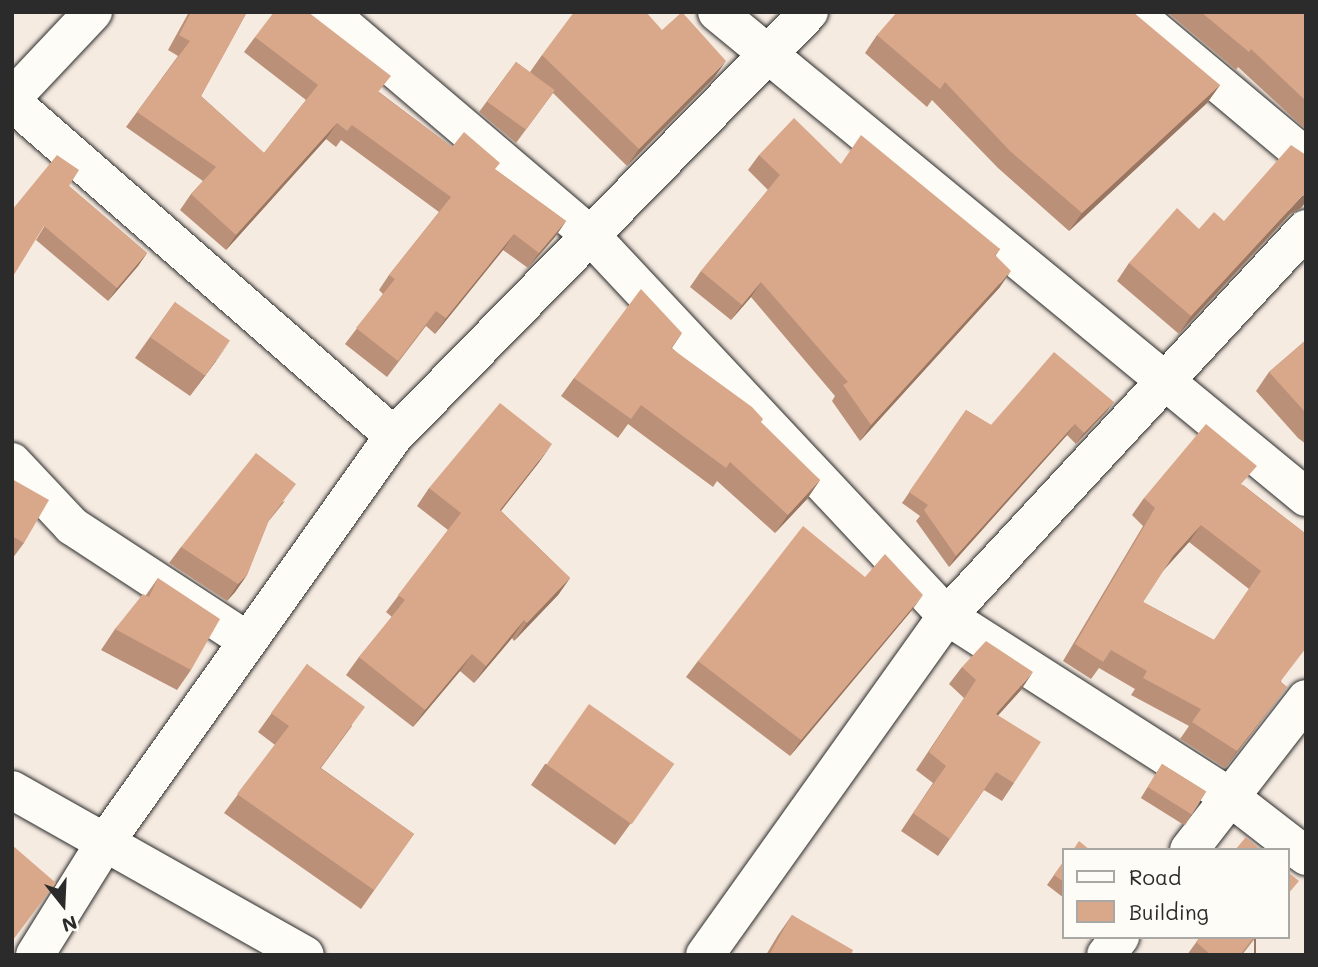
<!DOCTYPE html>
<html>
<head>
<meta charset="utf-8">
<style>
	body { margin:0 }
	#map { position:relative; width:1318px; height:967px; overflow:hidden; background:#f6ebe1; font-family:Mali,sans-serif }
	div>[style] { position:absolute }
	.roads { filter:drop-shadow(0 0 2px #2b2b2b) drop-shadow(0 0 2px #2b2b2b) }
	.minor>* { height:38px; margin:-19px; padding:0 19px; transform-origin:19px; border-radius:19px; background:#fdfcf7 }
	.wall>* { inset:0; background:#bb9078; transform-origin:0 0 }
	.shaded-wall>* { inset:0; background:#987661; transform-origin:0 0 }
	.building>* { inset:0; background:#d9a88b; transform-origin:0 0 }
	span { translate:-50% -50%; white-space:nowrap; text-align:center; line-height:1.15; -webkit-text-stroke:7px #fdfcf7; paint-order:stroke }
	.frame { position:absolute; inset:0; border:14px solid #2b2b2b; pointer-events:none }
	.legend { position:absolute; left:1062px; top:848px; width:228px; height:91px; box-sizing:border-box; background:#fdfcf7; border:2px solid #a9a8a5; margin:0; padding:9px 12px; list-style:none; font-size:21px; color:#2b2b2b }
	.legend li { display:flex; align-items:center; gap:14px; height:35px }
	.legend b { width:35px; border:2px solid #a9a8a5 }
	.north { position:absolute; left:28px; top:869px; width:70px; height:70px; -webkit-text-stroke:5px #fdfcf7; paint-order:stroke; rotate:162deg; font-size:19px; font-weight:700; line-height:28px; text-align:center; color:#2b2b2b }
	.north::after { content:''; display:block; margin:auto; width:24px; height:32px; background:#2b2b2b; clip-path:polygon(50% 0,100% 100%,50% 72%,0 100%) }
</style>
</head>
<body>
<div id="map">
	<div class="roads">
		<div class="minor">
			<div style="left:328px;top:12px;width:345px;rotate:40.4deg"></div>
			<div style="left:591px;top:236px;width:521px;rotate:46.87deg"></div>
			<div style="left:947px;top:616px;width:336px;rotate:32.6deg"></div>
			<div style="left:1230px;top:797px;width:96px;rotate:37.8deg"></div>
			<div style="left:717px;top:12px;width:763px;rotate:39.47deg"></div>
			<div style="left:1133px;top:12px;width:226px;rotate:40deg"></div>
			<div style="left:12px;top:98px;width:118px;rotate:-46.7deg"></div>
			<div style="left:12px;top:102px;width:507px;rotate:41.16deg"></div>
			<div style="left:12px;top:462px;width:88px;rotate:46.8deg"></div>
			<div style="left:72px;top:526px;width:210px;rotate:33.2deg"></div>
			<div style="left:12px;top:790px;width:336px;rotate:29.4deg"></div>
			<div style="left:1189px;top:850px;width:191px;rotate:-52.2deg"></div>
			<div style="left:35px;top:955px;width:134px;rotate:-58.1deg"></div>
			<div style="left:106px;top:841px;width:497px;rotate:-54.6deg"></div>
			<div style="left:394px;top:436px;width:593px;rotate:-45.61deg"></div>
			<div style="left:705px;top:955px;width:417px;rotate:-54.5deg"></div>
			<div style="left:947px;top:616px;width:528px;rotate:-47.15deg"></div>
			<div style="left:1106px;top:955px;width:23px;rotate:-52deg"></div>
		</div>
	</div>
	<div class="wall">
		<div style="clip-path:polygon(189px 12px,247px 12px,201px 96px,264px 153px,306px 100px,244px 52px,255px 37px,379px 92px,452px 147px,496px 170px,566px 221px,555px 237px,528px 268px,503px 250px,435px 334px,426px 326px,387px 377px,345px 344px,383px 294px,379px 290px,389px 275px,439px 212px,341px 140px,336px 147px,326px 139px,226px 250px,180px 210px,191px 194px,203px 181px,126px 127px,178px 56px,168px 50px)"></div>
		<div style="clip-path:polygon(1167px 12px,1306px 12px,1306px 130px,1238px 67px,1236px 70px)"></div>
		<div style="clip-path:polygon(662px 30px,714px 78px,627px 166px,553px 93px,516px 143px,479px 112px,516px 62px,535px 76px,530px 72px,542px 55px)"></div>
		<div style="clip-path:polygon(877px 35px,1220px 85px,1207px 103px,1069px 231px,998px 168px,932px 100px,927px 107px,865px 53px)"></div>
		<div style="clip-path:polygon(759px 155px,841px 164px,1000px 249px,996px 255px,1000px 287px,860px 441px,832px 401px,835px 396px,751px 297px,731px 320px,690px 287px,701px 271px,768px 190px,748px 170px)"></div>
		<div style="clip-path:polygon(69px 186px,147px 253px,138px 266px,108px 301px,36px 240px)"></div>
		<div style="clip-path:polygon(1301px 208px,1290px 214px,1179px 334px,1117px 281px,1129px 263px,1199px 229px,1224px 221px)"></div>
		<div style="clip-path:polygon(175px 302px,216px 361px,190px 396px,135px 358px)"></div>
		<div style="clip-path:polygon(682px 333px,672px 348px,820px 480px,807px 499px,775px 533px,717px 481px,713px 487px,628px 424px,618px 438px,561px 396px,574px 378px)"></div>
		<div style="clip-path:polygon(1306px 340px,1306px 444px,1298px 438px,1256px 391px,1269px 372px)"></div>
		<div style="clip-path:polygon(1114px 402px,1106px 412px,1076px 444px,1067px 435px,949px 567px,916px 521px,920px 516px,902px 503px,966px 410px,991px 425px)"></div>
		<div style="clip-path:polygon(540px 461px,501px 511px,570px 578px,558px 595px,514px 641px,512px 638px,474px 683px,460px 671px,413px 727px,346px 675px,359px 657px,392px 617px,386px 612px,448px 530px,417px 506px,429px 488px)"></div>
		<div style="clip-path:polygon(12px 479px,24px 543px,12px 559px)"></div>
		<div style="clip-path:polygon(evenodd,1243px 485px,1306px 534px,1281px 682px,1287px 687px,1225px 768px,1180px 739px,1189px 726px,1131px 695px,1135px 689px,1099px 668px,1091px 679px,1063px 661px,1143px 526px,1132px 515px,1144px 498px,1243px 485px,1189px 542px,1249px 589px,1214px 640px,1143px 602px,1163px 571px,1189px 542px)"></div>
		<div style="clip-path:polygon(285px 501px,268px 522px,247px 575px,235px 592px,227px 601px,169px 563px,181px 547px)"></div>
		<div style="clip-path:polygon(865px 577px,912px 610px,790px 756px,686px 677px,698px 661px)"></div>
		<div style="clip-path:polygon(158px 578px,191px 670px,177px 690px,101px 650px,115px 629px,146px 595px)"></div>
		<div style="clip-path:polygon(307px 664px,352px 726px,321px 768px,414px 834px,361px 909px,224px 813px,275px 745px,258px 732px)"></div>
		<div style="clip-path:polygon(962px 667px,1021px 690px,998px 715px,1014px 783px,1002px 801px,984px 790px,938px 856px,901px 831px,933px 783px,916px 770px,964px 698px,949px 684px)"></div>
		<div style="clip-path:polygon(545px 764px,674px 764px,615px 845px,531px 785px)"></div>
		<div style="left:1162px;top:764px;width:52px;height:40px;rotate:32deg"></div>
		<div style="clip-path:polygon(1064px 861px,1064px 898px,1047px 885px)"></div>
		<div style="clip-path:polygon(792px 915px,851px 955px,766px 955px,778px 935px)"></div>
		<div style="clip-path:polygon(1200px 937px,1256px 937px,1242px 955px,1187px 955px)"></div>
	</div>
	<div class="shaded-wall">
		<div style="clip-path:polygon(726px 61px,714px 78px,627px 166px,639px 149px)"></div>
		<div style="clip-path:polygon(1220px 85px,1207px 103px,1069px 231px,1082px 213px)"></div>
		<div style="clip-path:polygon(337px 123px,326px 139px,226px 250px,236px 235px)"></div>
		<div style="clip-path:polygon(1306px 194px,1306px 202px,1301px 208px,1290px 214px,1179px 334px,1191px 316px,1302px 196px)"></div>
		<div style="clip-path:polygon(566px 221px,555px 237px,528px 268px,539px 253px)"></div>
		<div style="clip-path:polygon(514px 234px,503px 250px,435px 334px,446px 318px)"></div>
		<div style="clip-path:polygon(147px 253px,138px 266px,108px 301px,117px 288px)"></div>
		<div style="clip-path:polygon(1011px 271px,1000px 287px,860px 441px,871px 425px)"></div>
		<div style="clip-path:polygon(761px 282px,751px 297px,731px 320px,742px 305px)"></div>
		<div style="clip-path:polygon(230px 341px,216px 361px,190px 396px,205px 375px)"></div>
		<div style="clip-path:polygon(1114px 402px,1106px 412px,1076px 444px,1084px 433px)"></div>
		<div style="clip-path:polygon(1075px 424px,1067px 435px,949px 567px,956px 556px)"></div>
		<div style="clip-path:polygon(552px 444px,540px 461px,488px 527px,500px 510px)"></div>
		<div style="clip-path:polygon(820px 480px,807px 499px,775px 533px,788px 515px)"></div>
		<div style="clip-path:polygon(1201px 525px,1189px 542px,1160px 574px,1173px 556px)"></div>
		<div style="clip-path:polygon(247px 575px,235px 592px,227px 601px,238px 584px)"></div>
		<div style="clip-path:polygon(570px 578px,558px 595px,514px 641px,527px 623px)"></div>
		<div style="clip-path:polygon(923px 595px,912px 610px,790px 756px,801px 740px)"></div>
		<div style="clip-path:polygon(524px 620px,512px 638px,474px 683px,486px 666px)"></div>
		<div style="clip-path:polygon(472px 654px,460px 671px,413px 727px,425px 710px)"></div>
		<div style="clip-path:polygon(1033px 672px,1021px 690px,984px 731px,996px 714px)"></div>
		<div style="clip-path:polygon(1287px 687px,1274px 704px,1225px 768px,1237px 751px)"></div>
		<div style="left:1254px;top:937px;width:2px;height:23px"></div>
	</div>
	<div class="building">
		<div style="clip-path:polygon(191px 12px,247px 12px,201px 96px,264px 153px,318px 85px,255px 37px,274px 12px,308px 12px,391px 76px,378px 92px,452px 147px,464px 132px,500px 163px,495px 169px,566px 221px,539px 253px,514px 234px,446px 318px,436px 311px,398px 361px,356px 328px,395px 279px,389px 275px,451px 197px,352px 125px,347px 131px,337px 123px,236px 235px,191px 194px,216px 167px,137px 112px,190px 41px,179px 35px)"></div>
		<div style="clip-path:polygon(574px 12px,646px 12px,662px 30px,682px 12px,726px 61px,639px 149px,542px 55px)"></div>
		<div style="clip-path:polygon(897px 12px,1133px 12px,1220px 85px,1082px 213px,1010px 151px,945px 82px,940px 89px,877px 35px)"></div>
		<div style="clip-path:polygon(1201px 12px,1306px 12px,1306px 101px,1251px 49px,1249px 52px)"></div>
		<div style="left:516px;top:62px;width:48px;height:49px;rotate:36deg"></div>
		<div style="clip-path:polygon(794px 118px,841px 164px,861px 135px,1000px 249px,995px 255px,1011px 271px,871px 425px,843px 385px,848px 382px,761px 282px,742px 305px,701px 271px,780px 175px,759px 155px)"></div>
		<div style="clip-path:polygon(1291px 145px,1306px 155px,1306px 194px,1302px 196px,1191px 316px,1129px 263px,1177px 208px,1199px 229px,1214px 212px,1224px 221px)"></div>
		<div style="clip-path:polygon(57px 155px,79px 170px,69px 186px,147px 253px,117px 288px,44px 226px,12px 278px,12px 210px)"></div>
		<div style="clip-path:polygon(641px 289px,682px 333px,671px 348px,752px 407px,763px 419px,761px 422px,820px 480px,788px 515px,730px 462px,726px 468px,641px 405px,631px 419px,574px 378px)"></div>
		<div style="left:175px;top:302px;width:67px;height:43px;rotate:35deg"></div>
		<div style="clip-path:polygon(1306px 340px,1306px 413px,1269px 372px)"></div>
		<div style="clip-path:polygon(1054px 352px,1114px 402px,1084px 433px,1075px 424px,956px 556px,924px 510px,928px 505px,909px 492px,966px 410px,991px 425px)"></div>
		<div style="clip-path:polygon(500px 403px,552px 444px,500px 510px,570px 578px,527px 623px,524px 620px,486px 666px,472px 654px,425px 710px,359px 657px,405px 600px,398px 595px,461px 513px,429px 488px)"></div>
		<div style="clip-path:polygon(evenodd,1206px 424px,1257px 466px,1241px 484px,1306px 534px,1306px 648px,1280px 682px,1287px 687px,1237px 751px,1192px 722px,1201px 709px,1143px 678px,1147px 671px,1111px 650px,1103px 662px,1075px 644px,1155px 508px,1144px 498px,1206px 424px,1201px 525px,1261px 571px,1214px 640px,1143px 602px,1173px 556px,1201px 525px)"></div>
		<div style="clip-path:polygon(256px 453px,296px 484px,269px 520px,247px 575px,238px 584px,181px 547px)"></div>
		<div style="clip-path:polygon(12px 479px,49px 500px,24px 543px,12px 536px)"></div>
		<div style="clip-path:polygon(803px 526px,865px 577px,885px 554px,923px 595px,801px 740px,698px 661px)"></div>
		<div style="clip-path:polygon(158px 578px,220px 619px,191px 670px,115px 629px,143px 594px,149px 597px)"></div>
		<div style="clip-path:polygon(986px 641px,1033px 672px,996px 714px,1041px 742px,1014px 783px,996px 772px,950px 839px,913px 813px,946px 766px,929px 752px,976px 680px,962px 667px)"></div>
		<div style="clip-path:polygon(307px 664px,365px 707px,320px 768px,414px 834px,374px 890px,237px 794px,289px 726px,271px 713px)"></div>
		<div style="left:589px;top:704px;width:104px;height:74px;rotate:35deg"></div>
		<div style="left:1162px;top:764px;width:52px;height:27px;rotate:32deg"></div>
		<div style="clip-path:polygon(1246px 837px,1261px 850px,1235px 850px)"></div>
		<div style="clip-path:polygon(1079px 841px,1090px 850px,1073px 850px)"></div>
		<div style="clip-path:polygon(12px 845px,56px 883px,13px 940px,12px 939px)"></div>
		<div style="clip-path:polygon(1064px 861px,1064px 882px,1054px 875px)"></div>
		<div style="clip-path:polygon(1288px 872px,1299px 881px,1288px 894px)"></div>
		<div style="clip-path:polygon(792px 915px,853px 950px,851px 955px,769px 955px)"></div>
		<div style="clip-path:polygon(1200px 937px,1254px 937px,1240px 955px,1211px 955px,1196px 942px)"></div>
	</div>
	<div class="frame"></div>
	<ul class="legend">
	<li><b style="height:9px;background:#fdfcf7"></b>Road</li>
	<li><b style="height:19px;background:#d9a88b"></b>Building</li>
	</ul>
	<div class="north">N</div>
</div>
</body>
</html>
